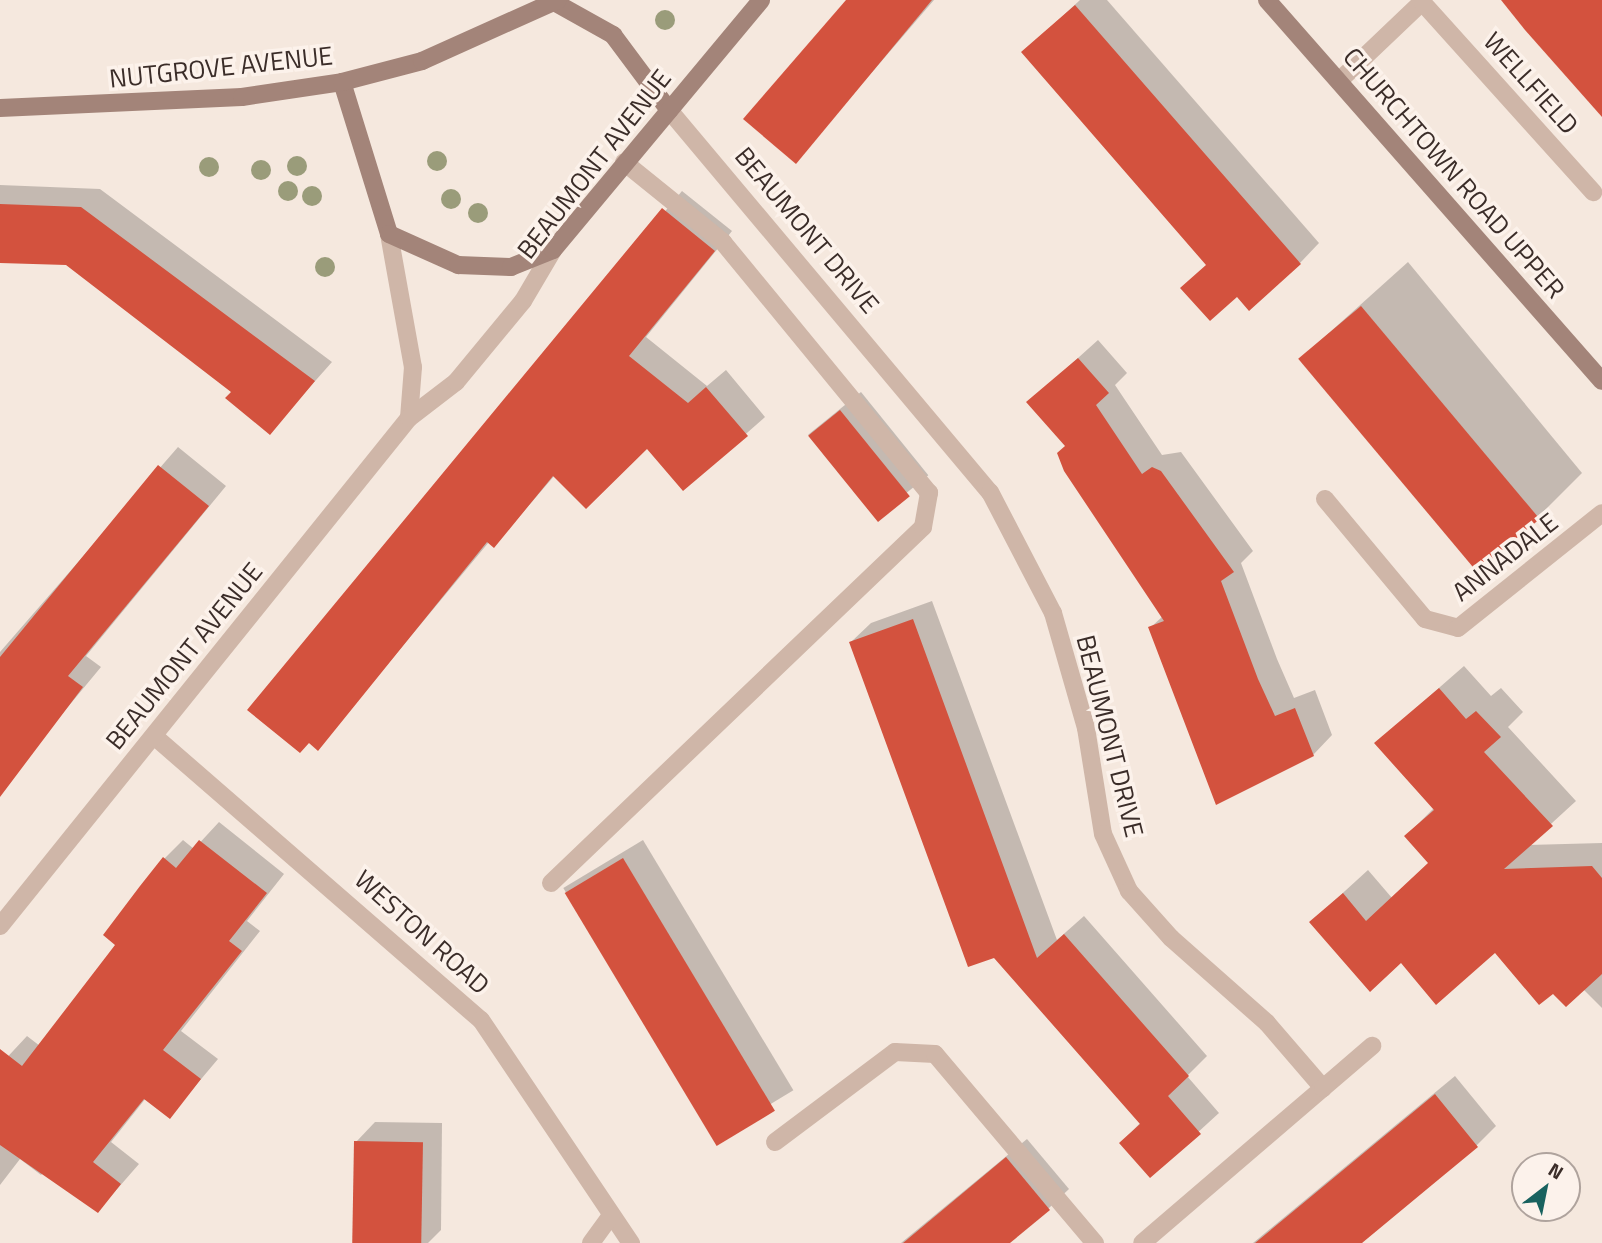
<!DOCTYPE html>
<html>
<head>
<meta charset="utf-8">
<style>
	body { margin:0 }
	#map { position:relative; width:1602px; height:1243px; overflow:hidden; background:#f5e8de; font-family:"Titillium Web",sans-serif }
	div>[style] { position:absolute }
	.shadow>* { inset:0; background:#0003; transform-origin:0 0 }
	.building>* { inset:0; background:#d3523e; transform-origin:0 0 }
	.service>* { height:18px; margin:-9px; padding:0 9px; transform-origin:9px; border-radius:9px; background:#cfb6a8 }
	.minor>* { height:18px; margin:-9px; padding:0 9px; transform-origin:9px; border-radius:9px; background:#cfb6a8 }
	.tertiary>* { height:18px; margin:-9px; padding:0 9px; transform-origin:9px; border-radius:9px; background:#cfb6a8 }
	.secondary>* { height:18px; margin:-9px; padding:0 9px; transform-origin:9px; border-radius:9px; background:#a38479 }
	.trees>* { width:20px; height:20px; margin:-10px; border-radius:50%; background:#9a9c7a }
	span { translate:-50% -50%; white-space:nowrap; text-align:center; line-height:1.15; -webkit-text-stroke:7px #fcf2eb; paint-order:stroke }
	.street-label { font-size:26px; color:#3b2d29 }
	.north { position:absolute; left:1511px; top:1152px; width:70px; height:70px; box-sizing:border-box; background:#fcf2eb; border:2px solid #afa39d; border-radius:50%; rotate:32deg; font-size:19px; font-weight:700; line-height:28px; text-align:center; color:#3b2d29 }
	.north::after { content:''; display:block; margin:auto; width:24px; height:32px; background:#19625f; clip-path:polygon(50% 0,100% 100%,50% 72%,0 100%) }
</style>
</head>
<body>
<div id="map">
	<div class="shadow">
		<div style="clip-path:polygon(847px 0,934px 0,795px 162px)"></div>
		<div style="clip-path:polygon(1080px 0,1107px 0,1319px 243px,1300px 263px,1024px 52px)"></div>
		<div style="clip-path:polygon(0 185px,100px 189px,332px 362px,269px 433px,233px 391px,66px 264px,0 261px)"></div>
		<div style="clip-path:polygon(682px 191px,732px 231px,646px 337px,707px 386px,726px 370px,765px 417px,683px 489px,647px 446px,555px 475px,494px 546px,489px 542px,318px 748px,250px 710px)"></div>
		<div style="clip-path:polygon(1408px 262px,1582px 473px,1537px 518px,1300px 359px)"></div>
		<div style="clip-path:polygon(1098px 340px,1127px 373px,1115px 385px,1162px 455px,1181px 452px,1253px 551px,1241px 563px,1277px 659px,1294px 698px,1315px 690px,1332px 735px,1313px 755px,1150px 628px,1163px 616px,1067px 445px,1029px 402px)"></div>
		<div style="left:861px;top:392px;width:107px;height:68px;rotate:51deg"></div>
		<div style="clip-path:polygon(178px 447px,226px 486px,86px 656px,101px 667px,0 789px,0 652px)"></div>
		<div style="clip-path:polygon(932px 601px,1057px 940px,1084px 916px,1207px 1056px,1187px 1076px,1219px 1113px,1150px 1176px,1121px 1143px,1141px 1122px,994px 956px,851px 642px,871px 623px)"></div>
		<div style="clip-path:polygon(1464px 666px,1491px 696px,1501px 688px,1523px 712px,1508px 727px,1576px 801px,1528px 845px,1602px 843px,1602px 1008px,1583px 989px,1554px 992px,1495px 950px,1401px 961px,1311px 922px,1368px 870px,1392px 898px,1430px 863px,1406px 836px,1434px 808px,1376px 743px)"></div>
		<div style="clip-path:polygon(219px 822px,284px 874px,247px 921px,260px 931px,181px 1031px,218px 1059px,170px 1116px,146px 1098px,111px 1142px,139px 1164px,98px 1211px,46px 1170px,41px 1175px,20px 1159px,0 1185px,0 1065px,27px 1036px,40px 1046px,117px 945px,164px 859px,183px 840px,194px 849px)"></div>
		<div style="left:643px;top:840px;width:292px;height:93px;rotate:59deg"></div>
		<div style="clip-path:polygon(1455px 1076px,1496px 1126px,1477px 1145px,1359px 1243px,1253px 1243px)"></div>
		<div style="clip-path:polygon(375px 1122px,442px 1123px,441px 1230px,428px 1243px,355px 1243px,356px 1142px)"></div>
		<div style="clip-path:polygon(1027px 1139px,1069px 1189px,1049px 1208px,1007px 1243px,901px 1243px)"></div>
	</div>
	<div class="building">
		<div style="clip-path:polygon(846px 0,932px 0,796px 164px,743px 119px)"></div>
		<div style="clip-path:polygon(1501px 0,1602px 0,1602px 117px,1525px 30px)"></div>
		<div style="clip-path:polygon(1075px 5px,1301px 264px,1249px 311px,1237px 297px,1210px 321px,1180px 288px,1206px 265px,1021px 52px)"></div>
		<div style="clip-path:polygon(0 204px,81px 207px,315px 381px,270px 435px,225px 398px,231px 392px,66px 265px,0 263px)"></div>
		<div style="clip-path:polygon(662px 208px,715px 251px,629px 356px,688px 403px,706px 387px,748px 436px,683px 491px,647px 449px,586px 509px,553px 476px,494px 548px,487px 542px,318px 751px,309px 743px,300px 753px,247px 710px)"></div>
		<div style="left:1361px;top:306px;width:278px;height:82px;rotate:50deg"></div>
		<div style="clip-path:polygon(1078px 358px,1109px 393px,1096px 405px,1142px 474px,1152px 467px,1161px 471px,1234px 572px,1221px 581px,1258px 679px,1275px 716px,1295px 708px,1314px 756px,1216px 805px,1148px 627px,1164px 621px,1064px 471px,1057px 453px,1065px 446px,1026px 402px)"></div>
		<div style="left:840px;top:410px;width:111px;height:41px;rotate:51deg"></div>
		<div style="clip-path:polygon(158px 465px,209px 506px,68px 676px,83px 687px,0 797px,0 657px)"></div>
		<div style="clip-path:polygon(913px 619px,1037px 958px,1064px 934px,1189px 1076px,1168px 1096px,1201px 1134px,1150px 1178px,1119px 1143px,1140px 1124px,994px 958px,968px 967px,849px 642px)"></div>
		<div style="clip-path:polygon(1439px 688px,1466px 719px,1476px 711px,1501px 737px,1484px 752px,1553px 826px,1504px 869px,1592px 866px,1602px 878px,1602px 974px,1566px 1007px,1553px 994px,1539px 1005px,1495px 953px,1436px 1005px,1401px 963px,1370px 992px,1309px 922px,1343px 893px,1366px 921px,1428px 863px,1404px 836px,1434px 810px,1374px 743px)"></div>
		<div style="clip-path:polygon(199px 840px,267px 893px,229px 941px,242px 951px,163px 1050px,201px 1079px,170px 1119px,144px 1099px,93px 1162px,121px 1184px,98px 1213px,0 1145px,0 1049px,22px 1066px,115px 945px,103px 935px,140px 886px,163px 857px,176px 868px)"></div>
		<div style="left:623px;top:858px;width:295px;height:68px;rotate:59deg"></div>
		<div style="clip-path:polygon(1435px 1094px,1478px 1147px,1438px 1180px,1362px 1243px,1255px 1243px)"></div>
		<div style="left:354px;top:1141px;width:69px;height:102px;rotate:1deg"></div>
		<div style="clip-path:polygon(1006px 1157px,1050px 1210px,1010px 1243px,903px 1243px)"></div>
	</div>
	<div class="service">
		<div style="left:1339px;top:81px;width:115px;rotate:-43.6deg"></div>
		<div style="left:1422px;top:2px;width:256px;rotate:48deg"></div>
		<div style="left:551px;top:883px;width:515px;rotate:-43.74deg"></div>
		<div style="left:923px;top:527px;width:35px;rotate:-80deg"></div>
		<div style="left:929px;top:493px;width:325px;rotate:-129.4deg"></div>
		<div style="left:723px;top:242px;width:127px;rotate:-141.1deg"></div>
		<div style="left:775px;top:1142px;width:150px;rotate:-36.9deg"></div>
		<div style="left:895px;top:1052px;width:40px;rotate:2.9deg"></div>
		<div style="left:935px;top:1054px;width:248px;rotate:49.8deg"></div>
	</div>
	<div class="minor">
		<div style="left:669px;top:110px;width:499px;rotate:50deg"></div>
		<div style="left:990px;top:492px;width:136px;rotate:62.5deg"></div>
		<div style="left:1053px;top:613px;width:120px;rotate:74deg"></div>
		<div style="left:1086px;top:728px;width:107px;rotate:80.9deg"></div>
		<div style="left:1103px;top:834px;width:63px;rotate:65.5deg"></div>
		<div style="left:1129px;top:891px;width:63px;rotate:48.2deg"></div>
		<div style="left:1171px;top:938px;width:128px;rotate:41.5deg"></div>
		<div style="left:1267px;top:1023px;width:86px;rotate:49.3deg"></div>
		<div style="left:1323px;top:1088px;width:238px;rotate:139.4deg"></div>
		<div style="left:1325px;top:499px;width:156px;rotate:50.2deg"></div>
		<div style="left:1425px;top:619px;width:34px;rotate:15deg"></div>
		<div style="left:1458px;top:628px;width:184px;rotate:-38.6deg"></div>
		<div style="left:154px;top:736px;width:433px;rotate:41deg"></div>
		<div style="left:481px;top:1020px;width:269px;rotate:56.1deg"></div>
		<div style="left:1323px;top:1088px;width:65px;rotate:-40.6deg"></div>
		<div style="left:591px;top:1243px;width:34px;rotate:-54deg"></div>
	</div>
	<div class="tertiary">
		<div style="left:389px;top:234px;width:135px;rotate:79.8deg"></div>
		<div style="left:413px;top:367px;width:51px;rotate:94.5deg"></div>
		<div style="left:0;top:926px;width:652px;rotate:-51.16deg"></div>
		<div style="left:409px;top:418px;width:59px;rotate:-37.5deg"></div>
		<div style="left:456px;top:382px;width:105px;rotate:-50.4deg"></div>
		<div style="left:523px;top:301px;width:59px;rotate:-59.5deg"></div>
	</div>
	<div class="secondary">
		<div style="left:1267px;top:0;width:507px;rotate:48.68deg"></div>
		<div style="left:554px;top:2px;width:68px;rotate:29.2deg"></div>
		<div style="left:613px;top:35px;width:94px;rotate:53.3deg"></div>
		<div style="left:342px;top:82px;width:159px;rotate:72.8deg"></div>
		<div style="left:389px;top:234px;width:76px;rotate:24.2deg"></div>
		<div style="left:458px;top:265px;width:53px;rotate:2.2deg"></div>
		<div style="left:511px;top:267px;width:45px;rotate:-22deg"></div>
		<div style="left:553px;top:250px;width:325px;rotate:-50.2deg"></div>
		<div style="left:0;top:108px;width:242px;rotate:-2.6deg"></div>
		<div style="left:242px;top:97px;width:101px;rotate:-8.5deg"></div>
		<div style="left:342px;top:82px;width:83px;rotate:-14.7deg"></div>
		<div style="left:422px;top:61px;width:149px;rotate:-24.2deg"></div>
	</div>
	<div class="trees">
		<div style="left:665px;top:20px"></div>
		<div style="left:437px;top:161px"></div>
		<div style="left:297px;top:166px"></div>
		<div style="left:209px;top:167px"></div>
		<div style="left:261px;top:170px"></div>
		<div style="left:288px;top:191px"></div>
		<div style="left:312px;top:196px"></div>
		<div style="left:451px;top:199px"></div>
		<div style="left:478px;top:213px"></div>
		<div style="left:325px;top:267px"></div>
	</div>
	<div class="street-label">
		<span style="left:221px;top:67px;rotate:-6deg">NUTGROVE AVENUE</span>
		<span style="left:1531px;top:83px;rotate:48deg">WELLFIELD</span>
		<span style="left:594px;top:164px;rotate:-52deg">BEAUMONT AVENUE</span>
		<span style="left:1454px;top:173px;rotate:49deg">CHURCHTOWN ROAD UPPER</span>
		<span style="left:807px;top:230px;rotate:50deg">BEAUMONT DRIVE</span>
		<span style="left:1505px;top:557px;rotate:-38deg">ANNADALE</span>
		<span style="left:184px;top:656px;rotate:-51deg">BEAUMONT AVENUE</span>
		<span style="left:1110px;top:736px;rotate:76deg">BEAUMONT DRIVE</span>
		<span style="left:422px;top:932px;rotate:42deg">WESTON ROAD</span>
	</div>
	<div class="north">N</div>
</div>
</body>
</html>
